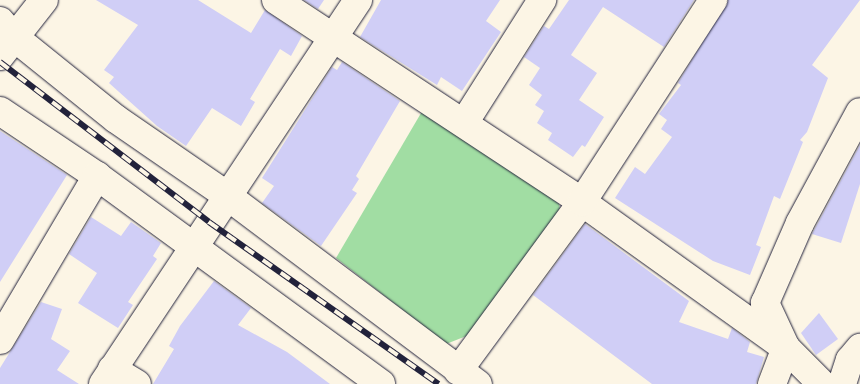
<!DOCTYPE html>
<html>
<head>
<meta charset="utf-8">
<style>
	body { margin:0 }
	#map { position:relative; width:860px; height:384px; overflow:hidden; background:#fcf5e5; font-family:"Gochi Hand",sans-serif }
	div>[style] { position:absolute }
	.green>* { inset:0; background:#a1dda3 }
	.building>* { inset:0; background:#d0cef6 }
	.roads { filter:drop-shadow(0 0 1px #22223b) drop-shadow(0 0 1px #22223b) }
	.minor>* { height:28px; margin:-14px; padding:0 14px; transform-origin:14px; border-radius:14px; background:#fcf5e5 }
	.rail>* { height:5.5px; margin-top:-2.75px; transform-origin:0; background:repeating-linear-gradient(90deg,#fcf5e5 0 11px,#22223b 0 22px); box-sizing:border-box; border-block:1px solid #22223b }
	span { translate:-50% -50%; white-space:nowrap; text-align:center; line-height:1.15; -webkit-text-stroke:4px #fcf5e5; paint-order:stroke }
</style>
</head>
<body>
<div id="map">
	<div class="green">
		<div style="clip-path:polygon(424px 108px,558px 199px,560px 209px,469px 335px,446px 344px,336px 258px)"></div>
	</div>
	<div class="building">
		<div style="clip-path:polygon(96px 0,198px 0,251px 33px,265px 10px,302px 36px,291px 56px,280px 49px,250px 99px,255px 102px,241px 126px,212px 108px,186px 146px,157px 126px,109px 83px,114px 77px,104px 70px,138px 25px)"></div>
		<div style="clip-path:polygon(304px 0,324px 0,318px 9px)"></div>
		<div style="clip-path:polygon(381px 0,500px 0,486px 21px,501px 32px,462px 91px,441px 77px,437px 85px,360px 37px)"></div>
		<div style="clip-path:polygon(569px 0,694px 0,664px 47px,603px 7px,571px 55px,597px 73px,579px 100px,604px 117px,585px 147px,582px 145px,573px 157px,548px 140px,552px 133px,537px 123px,544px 111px,535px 105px,542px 95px,529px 85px,540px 68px,524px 57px,544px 26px,549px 29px)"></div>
		<div style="clip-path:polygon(728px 0,860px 0,812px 65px,828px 78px,807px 132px,800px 140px,803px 142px,780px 199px,774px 196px,756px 245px,761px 247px,750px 275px,713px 261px,615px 198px,635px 167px,645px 174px,672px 137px,661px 129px,667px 120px,659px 114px,681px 85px,678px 83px)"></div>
		<div style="clip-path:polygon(342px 62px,400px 101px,356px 176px,359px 179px,352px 190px,357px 193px,321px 246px,262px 203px,274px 186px,262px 178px,332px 67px,337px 70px)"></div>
		<div style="clip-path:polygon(0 131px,67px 175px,0 282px)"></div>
		<div style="clip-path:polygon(860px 145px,860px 184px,841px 243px,812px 234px)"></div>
		<div style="clip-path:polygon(91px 217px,121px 236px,131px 222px,161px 243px,153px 256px,157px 259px,128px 302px,133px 305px,118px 328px,78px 303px,97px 273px,69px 254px)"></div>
		<div style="clip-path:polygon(585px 224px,689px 301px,679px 322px,728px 339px,732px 328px,750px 342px,747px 352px,764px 357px,756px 384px,652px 384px,533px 295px)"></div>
		<div style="clip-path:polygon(214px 281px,251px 308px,238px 325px,287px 352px,330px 384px,153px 384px,174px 349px,169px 346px,180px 326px)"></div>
		<div style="clip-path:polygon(41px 302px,62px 309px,51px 339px,70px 351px,57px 370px,79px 384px,0 384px,0 368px)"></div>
		<div style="clip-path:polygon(819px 313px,838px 339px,816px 355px,801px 333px)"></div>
	</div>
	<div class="roads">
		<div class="minor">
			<div style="left:276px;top:0;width:367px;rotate:33.4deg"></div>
			<div style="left:582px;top:202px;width:251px;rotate:35.6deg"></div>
			<div style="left:786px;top:348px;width:51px;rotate:45deg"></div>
			<div style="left:0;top:21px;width:21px;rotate:49deg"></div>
			<div style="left:14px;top:37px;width:131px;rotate:38.8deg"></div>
			<div style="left:116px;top:119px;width:134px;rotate:34.6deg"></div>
			<div style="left:226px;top:195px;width:315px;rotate:36.9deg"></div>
			<div style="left:0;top:56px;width:71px;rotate:-51.8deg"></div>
			<div style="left:0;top:111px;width:117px;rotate:33.8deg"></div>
			<div style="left:97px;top:176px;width:352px;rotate:36.2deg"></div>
			<div style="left:464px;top:123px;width:146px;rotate:-57.6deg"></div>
			<div style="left:0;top:340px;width:191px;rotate:-59.4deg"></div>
			<div style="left:112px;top:369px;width:29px;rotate:31deg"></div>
			<div style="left:458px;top:371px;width:210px;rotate:-53.7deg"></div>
			<div style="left:582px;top:202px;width:241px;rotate:-57deg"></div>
			<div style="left:103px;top:384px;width:461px;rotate:-56.4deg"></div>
			<div style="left:772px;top:384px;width:39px;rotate:-69deg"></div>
			<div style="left:786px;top:348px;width:50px;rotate:-115deg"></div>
			<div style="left:765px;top:303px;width:87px;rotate:-66.4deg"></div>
			<div style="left:800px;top:223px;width:126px;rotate:-61.6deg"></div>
			<div style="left:842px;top:384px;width:25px;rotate:-72deg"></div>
			<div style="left:850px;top:360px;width:16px;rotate:-50deg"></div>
		</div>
	</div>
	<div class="rail">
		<div style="left:0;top:62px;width:263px;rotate:37.4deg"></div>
		<div style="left:209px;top:222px;width:281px;rotate:35.2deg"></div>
	</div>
</div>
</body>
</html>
